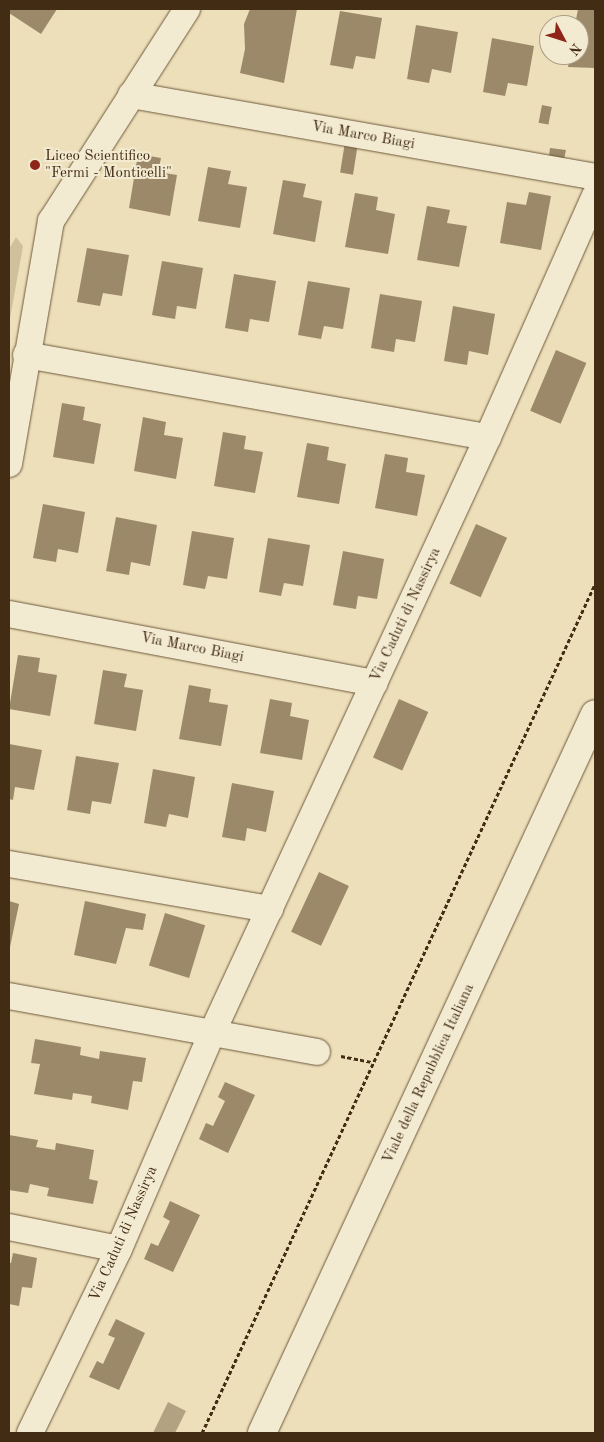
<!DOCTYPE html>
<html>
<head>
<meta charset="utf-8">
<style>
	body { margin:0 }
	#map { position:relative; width:604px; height:1442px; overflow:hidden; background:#eddfb9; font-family:"Old Standard TT",serif }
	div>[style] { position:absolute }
	.green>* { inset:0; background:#d0c19d }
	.water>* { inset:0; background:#b3a281 }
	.building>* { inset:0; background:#9b8969; transform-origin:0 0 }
	.path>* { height:3px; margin-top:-1.5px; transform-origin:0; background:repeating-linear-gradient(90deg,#422c13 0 4px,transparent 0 6.5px) }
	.roads { filter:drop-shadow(0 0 1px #6d593c) drop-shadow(0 0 1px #6d593c) }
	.minor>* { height:26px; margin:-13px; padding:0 13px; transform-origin:13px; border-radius:13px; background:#f3ead2 }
	.tertiary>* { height:28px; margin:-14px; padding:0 14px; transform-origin:14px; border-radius:14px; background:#f3ead2 }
	.dots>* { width:14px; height:14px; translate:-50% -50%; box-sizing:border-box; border:2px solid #f3ead2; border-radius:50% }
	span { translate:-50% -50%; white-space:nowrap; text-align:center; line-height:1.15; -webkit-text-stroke:4px #f3ead2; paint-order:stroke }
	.street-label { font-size:15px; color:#422c13 }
	.poi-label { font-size:15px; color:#422c13 }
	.left { translate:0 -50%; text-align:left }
	.frame { position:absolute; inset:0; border:10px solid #422c13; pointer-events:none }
	.north { position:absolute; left:539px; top:15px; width:50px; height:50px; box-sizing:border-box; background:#f3ead2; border:1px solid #ac9e86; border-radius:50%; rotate:130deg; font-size:14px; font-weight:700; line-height:20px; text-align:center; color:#422c13 }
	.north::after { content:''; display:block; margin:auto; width:18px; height:22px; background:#8f2418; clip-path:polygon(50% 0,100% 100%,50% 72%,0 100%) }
</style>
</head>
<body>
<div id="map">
	<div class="green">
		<div style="clip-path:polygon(16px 237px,23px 246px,9px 324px,9px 249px)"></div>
	</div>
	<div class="water">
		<div style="clip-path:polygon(168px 1402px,186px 1411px,175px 1433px,153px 1433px)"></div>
	</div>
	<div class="building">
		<div style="clip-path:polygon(9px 9px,57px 9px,41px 34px,9px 13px)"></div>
		<div style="clip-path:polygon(250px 9px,297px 9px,284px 83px,240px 73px,245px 49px,244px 24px)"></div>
		<div style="clip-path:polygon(578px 9px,595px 9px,595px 68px,568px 67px,570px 55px,579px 55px,579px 25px,575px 25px)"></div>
		<div style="clip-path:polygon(340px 11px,382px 18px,375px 59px,356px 56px,353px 69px,330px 65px)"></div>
		<div style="clip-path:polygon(416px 25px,458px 32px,451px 73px,432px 69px,429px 83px,407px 79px)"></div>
		<div style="clip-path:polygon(492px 38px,534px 46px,527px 86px,508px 83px,505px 96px,483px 92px)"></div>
		<div style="left:542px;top:105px;width:10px;height:18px;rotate:11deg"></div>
		<div style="left:345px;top:142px;width:13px;height:31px;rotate:9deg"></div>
		<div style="clip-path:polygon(550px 148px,566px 150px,564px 159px,549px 156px)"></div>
		<div style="clip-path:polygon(138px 154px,161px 158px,158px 172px,177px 175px,170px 216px,129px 208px)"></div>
		<div style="clip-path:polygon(208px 167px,231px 171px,228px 184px,247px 187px,240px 228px,198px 221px)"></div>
		<div style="clip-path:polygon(283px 180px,306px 184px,303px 197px,322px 201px,315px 242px,273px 234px)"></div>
		<div style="clip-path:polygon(529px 192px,551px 196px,541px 250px,500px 243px,507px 202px,526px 205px)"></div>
		<div style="clip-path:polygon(355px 193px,378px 197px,376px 210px,395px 214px,388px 254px,345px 247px)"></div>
		<div style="clip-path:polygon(427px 206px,450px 210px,447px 223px,467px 226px,459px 267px,417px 260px)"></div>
		<div style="clip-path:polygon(87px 248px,129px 255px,122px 296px,103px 293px,100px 306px,77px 302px)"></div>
		<div style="clip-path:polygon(162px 261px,203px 268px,196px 309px,177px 306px,175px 319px,152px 315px)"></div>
		<div style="clip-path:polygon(234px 274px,276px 281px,269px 322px,250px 319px,248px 332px,225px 328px)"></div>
		<div style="clip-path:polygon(308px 281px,350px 288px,343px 329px,324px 326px,321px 339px,298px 335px)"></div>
		<div style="clip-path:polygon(380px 294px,422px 301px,415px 342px,396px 339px,394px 352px,371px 348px)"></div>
		<div style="clip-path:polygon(453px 306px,495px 314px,488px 355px,469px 351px,467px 365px,444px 361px)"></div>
		<div style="left:556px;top:350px;width:33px;height:66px;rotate:23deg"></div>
		<div style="clip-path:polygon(62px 403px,85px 407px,83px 420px,101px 424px,94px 464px,53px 457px)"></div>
		<div style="clip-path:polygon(143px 417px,166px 422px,164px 435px,183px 438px,176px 479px,134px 471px)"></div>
		<div style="clip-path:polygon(223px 432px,246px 436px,244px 449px,263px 452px,255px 493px,214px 486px)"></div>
		<div style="clip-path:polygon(307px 443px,329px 447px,327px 460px,346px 464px,339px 504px,297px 497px)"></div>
		<div style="clip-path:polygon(385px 454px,408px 458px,406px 472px,425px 475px,417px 516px,375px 508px)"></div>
		<div style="clip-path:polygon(43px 504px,85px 512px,78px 553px,58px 549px,56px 562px,33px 558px)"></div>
		<div style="clip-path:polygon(116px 517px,157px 525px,150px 566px,131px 562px,129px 575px,106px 571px)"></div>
		<div style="left:476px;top:524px;width:34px;height:65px;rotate:24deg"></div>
		<div style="clip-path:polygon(192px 531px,234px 538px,227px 579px,208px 576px,205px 589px,183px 585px)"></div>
		<div style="clip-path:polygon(268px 538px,310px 545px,303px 586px,284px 583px,281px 596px,259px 592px)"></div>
		<div style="clip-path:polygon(343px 551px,384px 559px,377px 599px,358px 596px,356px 609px,333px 605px)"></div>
		<div style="clip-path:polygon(18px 655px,40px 658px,38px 672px,57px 675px,50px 716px,9px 709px)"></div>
		<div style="clip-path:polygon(103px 670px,127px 674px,124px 687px,143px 690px,136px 731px,94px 724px)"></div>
		<div style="clip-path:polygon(189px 685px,211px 689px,209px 702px,228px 705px,221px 746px,179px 739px)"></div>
		<div style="clip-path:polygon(270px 699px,292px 703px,290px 716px,309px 720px,302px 760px,260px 753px)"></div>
		<div style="left:399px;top:699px;width:32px;height:64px;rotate:24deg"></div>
		<div style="clip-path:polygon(9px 744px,42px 750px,34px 790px,15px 787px,13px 800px,9px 799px)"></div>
		<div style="clip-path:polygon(76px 756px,119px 763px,111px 804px,92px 801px,90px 814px,67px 810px)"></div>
		<div style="clip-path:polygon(153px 769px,195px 777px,188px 818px,169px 814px,166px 827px,144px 823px)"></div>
		<div style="clip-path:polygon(232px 783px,274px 791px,266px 832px,247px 828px,245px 841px,222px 837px)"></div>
		<div style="left:319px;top:872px;width:33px;height:66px;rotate:25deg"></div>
		<div style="clip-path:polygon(9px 901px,19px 904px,10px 947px,9px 947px)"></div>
		<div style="clip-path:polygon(85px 901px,146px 914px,143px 930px,126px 928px,116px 964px,74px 955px)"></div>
		<div style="left:165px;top:913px;width:42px;height:55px;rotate:17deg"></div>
		<div style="clip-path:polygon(35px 1039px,81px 1047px,80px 1055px,99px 1059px,100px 1051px,146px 1058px,142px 1082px,133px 1081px,128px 1110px,91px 1103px,92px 1096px,73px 1093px,72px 1100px,34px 1094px,40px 1064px,31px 1063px)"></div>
		<div style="clip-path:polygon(225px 1082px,255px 1095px,228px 1153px,199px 1139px,206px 1123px,213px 1126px,225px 1101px,218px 1097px)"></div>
		<div style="clip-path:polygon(9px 1135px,38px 1140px,36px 1147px,55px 1150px,56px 1143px,94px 1150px,89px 1179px,98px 1181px,93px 1204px,47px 1196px,49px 1188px,30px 1184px,28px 1193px,9px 1190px)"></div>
		<div style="clip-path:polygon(170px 1201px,200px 1215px,173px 1272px,144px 1259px,151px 1243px,158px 1246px,170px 1221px,163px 1217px)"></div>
		<div style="clip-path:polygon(13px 1253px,37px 1258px,32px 1288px,22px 1287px,19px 1306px,9px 1304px,9px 1263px,11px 1263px)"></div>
		<div style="clip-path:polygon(116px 1319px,145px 1333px,119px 1390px,89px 1377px,97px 1361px,103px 1364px,115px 1338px,108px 1335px)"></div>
	</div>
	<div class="path">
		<div style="left:341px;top:1056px;width:32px;rotate:11deg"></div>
		<div style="left:202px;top:1433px;width:936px;rotate:-65.16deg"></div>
	</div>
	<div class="roads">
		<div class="minor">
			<div style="left:131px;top:95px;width:471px;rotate:10deg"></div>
			<div style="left:26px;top:355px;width:469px;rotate:10.1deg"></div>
			<div style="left:9px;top:464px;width:247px;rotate:-80.2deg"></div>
			<div style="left:51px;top:221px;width:252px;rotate:-57.3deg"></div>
			<div style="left:9px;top:614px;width:372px;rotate:10.7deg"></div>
			<div style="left:9px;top:864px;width:265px;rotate:9.8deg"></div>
			<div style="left:9px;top:996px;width:313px;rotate:10.3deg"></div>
			<div style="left:9px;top:1227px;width:112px;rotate:11.3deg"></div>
			<div style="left:30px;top:1433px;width:204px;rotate:-64.2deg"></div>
			<div style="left:119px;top:1249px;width:235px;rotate:-66.7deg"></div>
			<div style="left:212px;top:1033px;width:657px;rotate:-65.15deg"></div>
			<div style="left:488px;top:437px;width:264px;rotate:-66.1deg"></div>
		</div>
		<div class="tertiary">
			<div style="left:262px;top:1433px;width:792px;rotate:-65.15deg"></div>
		</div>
	</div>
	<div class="dots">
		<div style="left:35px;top:165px;background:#8f2418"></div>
	</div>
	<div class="street-label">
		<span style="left:363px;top:136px;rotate:10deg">Via Marco Biagi</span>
		<span style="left:406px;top:615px;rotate:-65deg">Via Caduti di Nassirya</span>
		<span style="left:192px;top:648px;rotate:11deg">Via Marco Biagi</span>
		<span style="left:429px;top:1074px;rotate:-65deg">Viale della Repubblica Italiana</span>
		<span style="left:124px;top:1234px;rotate:-66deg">Via Caduti di Nassirya</span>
	</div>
	<div class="poi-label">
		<span class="left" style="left:45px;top:165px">Liceo Scientifico<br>"Fermi - Monticelli"</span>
	</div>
	<div class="frame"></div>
	<div class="north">N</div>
</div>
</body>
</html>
